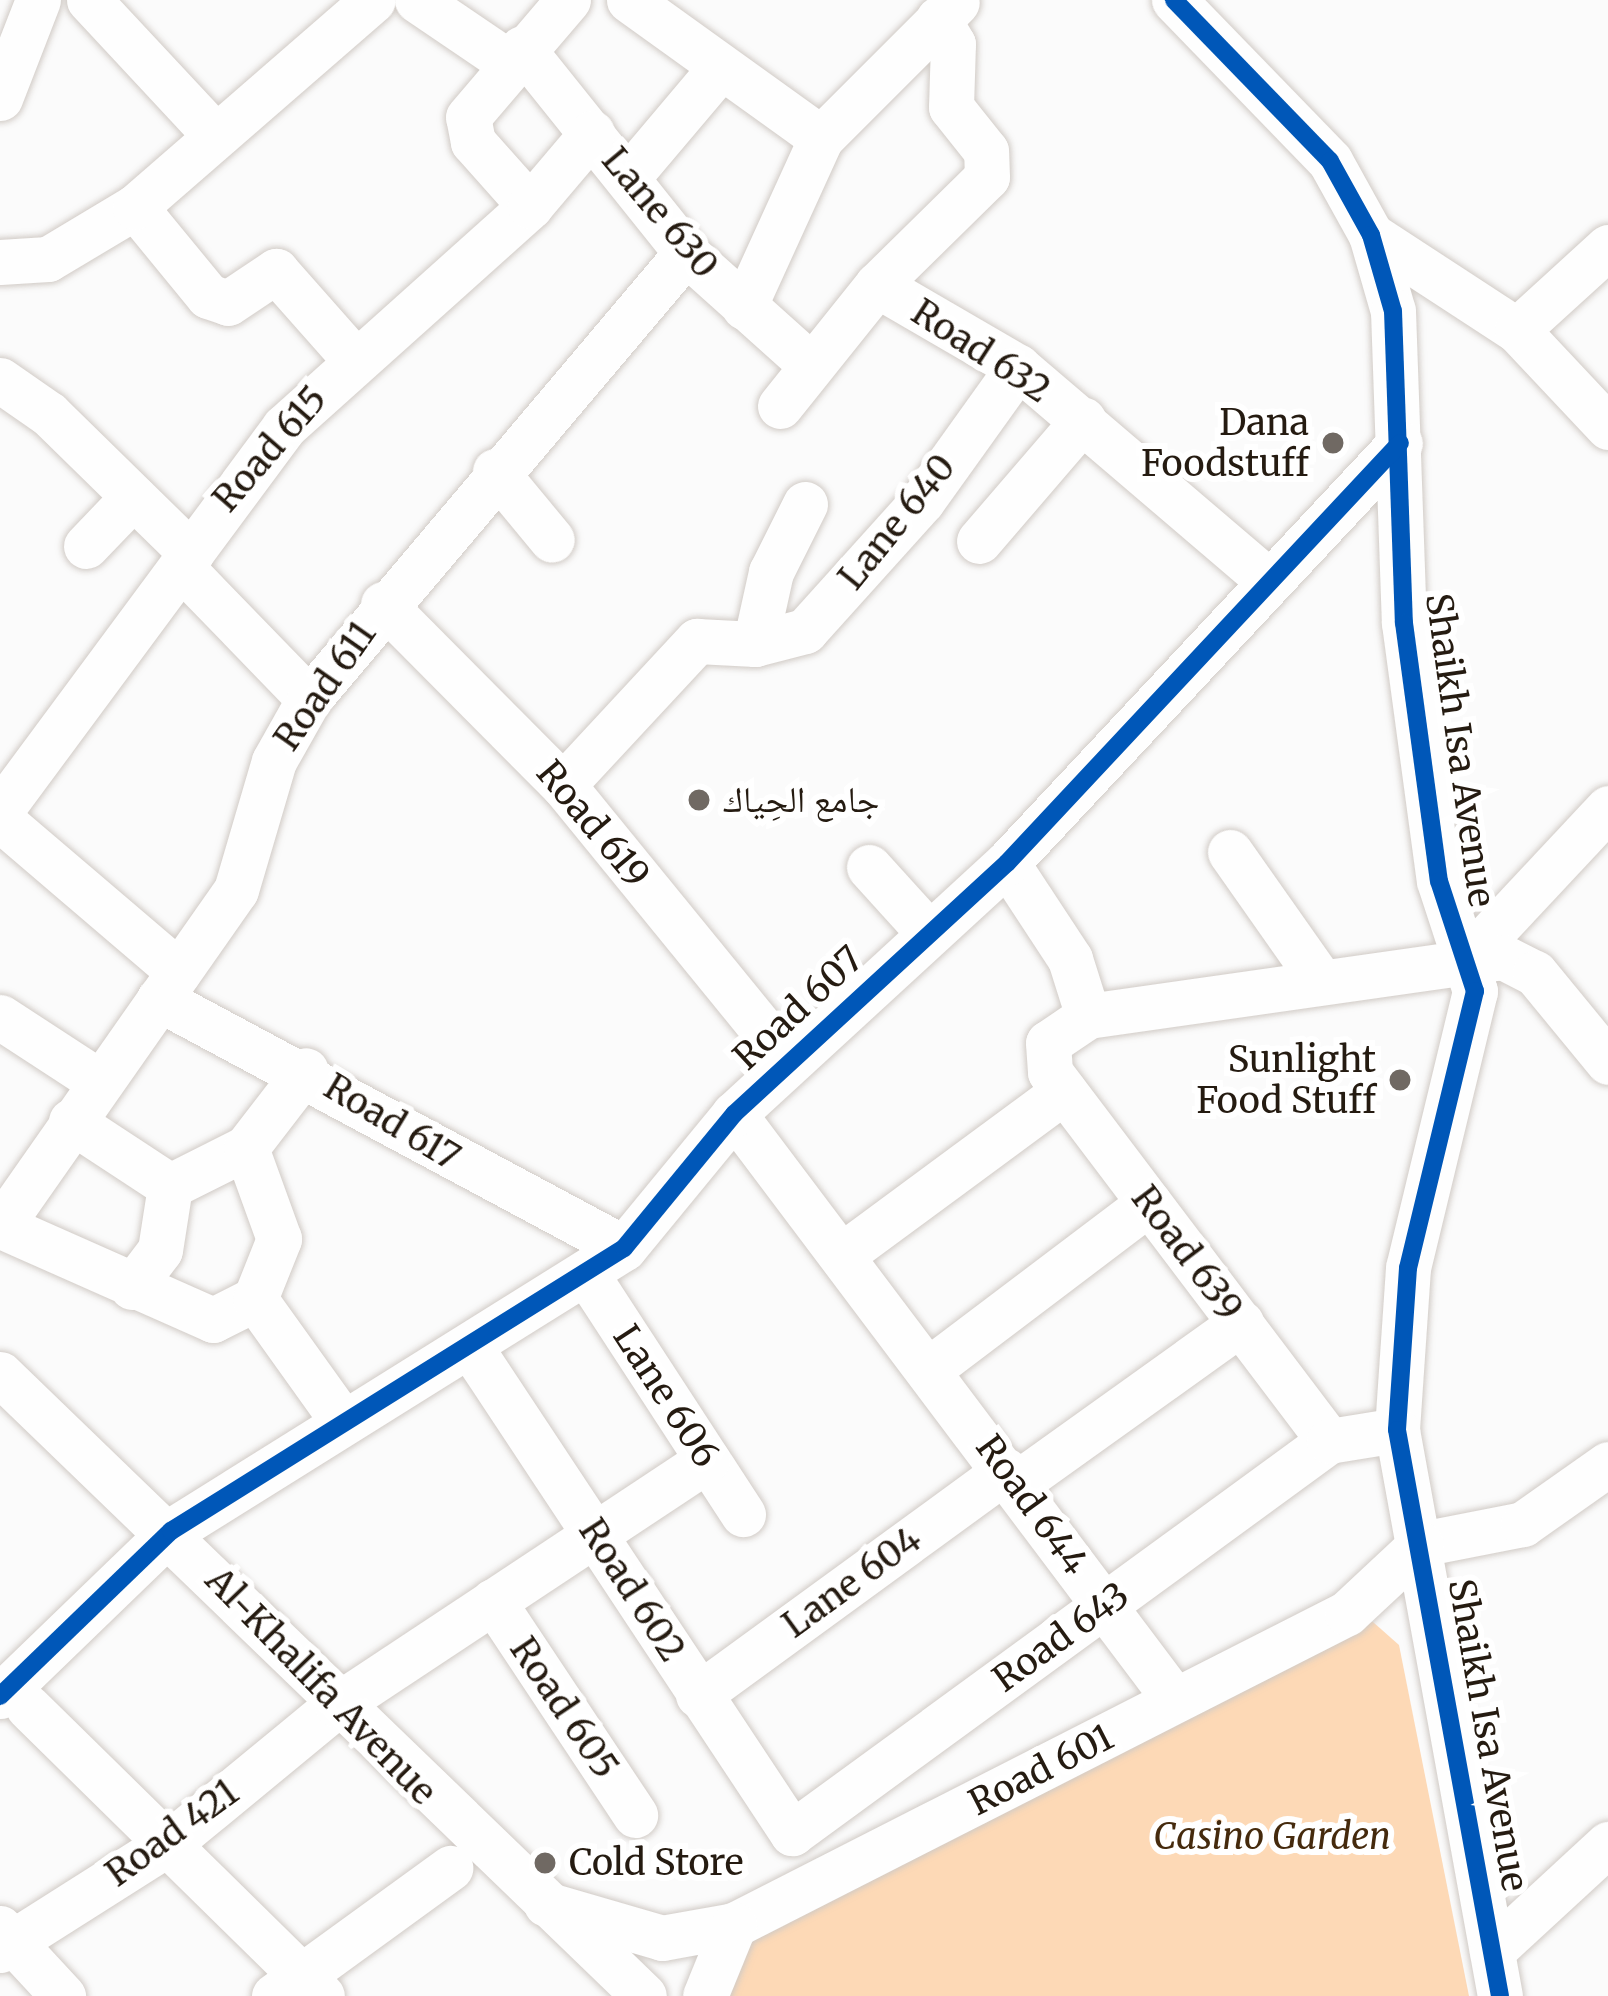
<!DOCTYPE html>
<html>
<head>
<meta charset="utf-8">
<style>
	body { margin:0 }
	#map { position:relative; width:1608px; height:1996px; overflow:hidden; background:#fbfbfb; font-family:Merriweather,"Noto Naskh Arabic",serif }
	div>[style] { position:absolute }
	.green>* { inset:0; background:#fdd9b6 }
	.roads { filter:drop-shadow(0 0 3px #d1cbc6) drop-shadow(0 0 3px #d1cbc6) }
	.minor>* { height:45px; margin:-22.5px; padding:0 22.5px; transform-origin:22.5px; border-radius:22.5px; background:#fefefe }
	.cycleway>* { height:18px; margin:-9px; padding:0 9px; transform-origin:9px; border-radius:9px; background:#0057b8 }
	.dots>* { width:33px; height:33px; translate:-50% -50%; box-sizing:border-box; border:6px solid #fff; border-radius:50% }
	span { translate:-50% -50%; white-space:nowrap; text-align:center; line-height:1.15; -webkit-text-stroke:12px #fff; paint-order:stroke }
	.street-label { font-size:36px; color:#251b11 }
	.poi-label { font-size:36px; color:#251b11 }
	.right { translate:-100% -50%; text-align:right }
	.left { translate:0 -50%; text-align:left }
	.park-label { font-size:36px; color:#452a0d; font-style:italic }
</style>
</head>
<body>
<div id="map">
	<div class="green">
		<div style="clip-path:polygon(1373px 1622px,1399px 1645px,1469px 1996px,722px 1996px,735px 1959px,764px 1930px,1328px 1625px)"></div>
	</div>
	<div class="roads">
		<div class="minor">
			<div style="left:89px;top:0;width:185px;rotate:47deg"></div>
			<div style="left:417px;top:0;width:114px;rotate:34.2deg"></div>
			<div style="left:629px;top:0;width:236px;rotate:35.7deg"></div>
			<div style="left:1174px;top:0;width:224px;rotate:45.9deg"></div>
			<div style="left:1330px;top:161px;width:85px;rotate:61deg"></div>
			<div style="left:1371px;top:235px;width:79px;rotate:73.9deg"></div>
			<div style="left:1393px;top:311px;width:312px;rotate:88deg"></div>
			<div style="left:1404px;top:623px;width:260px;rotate:82.3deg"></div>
			<div style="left:1439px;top:881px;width:116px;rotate:71.9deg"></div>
			<div style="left:1475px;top:991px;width:285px;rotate:103.6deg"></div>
			<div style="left:1408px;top:1268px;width:162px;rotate:93.9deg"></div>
			<div style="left:1397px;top:1430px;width:575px;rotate:79.69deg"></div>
			<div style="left:522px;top:48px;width:263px;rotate:51.3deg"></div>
			<div style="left:686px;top:253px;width:168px;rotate:41.9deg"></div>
			<div style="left:0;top:98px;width:105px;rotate:-68.8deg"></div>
			<div style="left:628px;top:177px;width:136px;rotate:-49.8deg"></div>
			<div style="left:530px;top:206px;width:86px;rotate:-131.7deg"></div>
			<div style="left:473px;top:142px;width:25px;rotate:-101deg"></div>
			<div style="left:468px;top:117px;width:154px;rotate:-49.5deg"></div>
			<div style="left:135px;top:207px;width:115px;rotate:50.6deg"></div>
			<div style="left:208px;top:296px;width:21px;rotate:19deg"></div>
			<div style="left:228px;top:303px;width:58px;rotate:-33.7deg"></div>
			<div style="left:276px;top:271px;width:115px;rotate:48.5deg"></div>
			<div style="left:1371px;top:235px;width:174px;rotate:33.1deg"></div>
			<div style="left:1517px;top:330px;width:133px;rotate:46.8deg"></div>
			<div style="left:0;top:262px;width:48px;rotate:-3.6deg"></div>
			<div style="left:48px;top:259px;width:101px;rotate:-30.9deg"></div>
			<div style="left:135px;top:207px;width:315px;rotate:-41deg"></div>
			<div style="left:877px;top:285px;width:163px;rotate:30.2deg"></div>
			<div style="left:1018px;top:367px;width:326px;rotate:40.5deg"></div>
			<div style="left:744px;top:307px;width:186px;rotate:-65.5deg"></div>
			<div style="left:821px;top:138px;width:192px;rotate:-45deg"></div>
			<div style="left:1517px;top:330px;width:123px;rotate:-42.4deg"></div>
			<div style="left:0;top:380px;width:60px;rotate:34.8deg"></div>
			<div style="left:49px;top:414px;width:199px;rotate:44.4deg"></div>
			<div style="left:780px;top:406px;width:155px;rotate:-51.3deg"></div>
			<div style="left:877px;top:285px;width:154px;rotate:-44.5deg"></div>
			<div style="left:987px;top:177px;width:26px;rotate:-92deg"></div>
			<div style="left:986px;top:151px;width:56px;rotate:-128.5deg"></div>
			<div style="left:951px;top:107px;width:63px;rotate:-88.2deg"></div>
			<div style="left:953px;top:44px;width:29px;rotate:-121deg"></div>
			<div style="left:495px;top:471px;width:89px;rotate:50.4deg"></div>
			<div style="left:979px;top:541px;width:160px;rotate:-49.3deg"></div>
			<div style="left:86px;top:546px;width:68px;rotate:-46.2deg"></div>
			<div style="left:183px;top:569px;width:181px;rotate:45.9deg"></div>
			<div style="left:383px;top:604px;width:255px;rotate:45.2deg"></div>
			<div style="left:563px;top:785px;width:355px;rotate:50.8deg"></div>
			<div style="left:755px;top:644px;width:52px;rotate:-14.6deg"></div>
			<div style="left:805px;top:631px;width:175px;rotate:-48deg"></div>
			<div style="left:922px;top:501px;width:165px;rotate:-54.4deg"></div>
			<div style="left:563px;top:785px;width:197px;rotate:-47.1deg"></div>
			<div style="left:697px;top:641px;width:58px;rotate:3deg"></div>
			<div style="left:755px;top:644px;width:74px;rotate:-77.5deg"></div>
			<div style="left:771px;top:572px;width:76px;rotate:-63.4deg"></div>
			<div style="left:0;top:811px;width:478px;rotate:-53.5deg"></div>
			<div style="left:284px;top:427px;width:331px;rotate:-41.9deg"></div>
			<div style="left:530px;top:206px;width:96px;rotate:-49.7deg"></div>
			<div style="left:0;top:819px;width:235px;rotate:40.5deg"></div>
			<div style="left:1230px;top:852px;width:156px;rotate:54.9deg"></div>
			<div style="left:1007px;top:863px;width:115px;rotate:56.7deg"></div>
			<div style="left:1070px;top:959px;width:60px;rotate:72.5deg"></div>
			<div style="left:1088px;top:1016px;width:48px;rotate:146deg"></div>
			<div style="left:1048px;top:1043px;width:29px;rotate:86deg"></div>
			<div style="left:1050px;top:1072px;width:463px;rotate:52.9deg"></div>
			<div style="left:869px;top:867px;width:88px;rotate:47.8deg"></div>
			<div style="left:1466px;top:960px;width:208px;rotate:-46.9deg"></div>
			<div style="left:159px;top:999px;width:527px;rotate:28.17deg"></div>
			<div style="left:1088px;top:1016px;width:419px;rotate:-8.1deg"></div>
			<div style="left:1503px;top:957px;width:36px;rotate:27deg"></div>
			<div style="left:1535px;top:973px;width:115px;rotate:50.6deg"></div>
			<div style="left:0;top:1017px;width:117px;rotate:33.1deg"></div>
			<div style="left:734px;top:1114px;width:733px;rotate:53.04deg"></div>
			<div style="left:71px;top:1121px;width:118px;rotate:33.3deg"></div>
			<div style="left:1px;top:1226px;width:232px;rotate:23.9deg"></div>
			<div style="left:213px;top:1320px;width:47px;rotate:-26.6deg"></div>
			<div style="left:255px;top:1299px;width:148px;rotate:54.4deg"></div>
			<div style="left:0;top:1227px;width:411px;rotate:-55deg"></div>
			<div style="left:236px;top:890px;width:134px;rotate:-73.6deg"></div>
			<div style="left:274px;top:761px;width:71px;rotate:-60.6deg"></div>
			<div style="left:309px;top:699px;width:584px;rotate:-49.79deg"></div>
			<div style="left:846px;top:1252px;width:271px;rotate:-36.4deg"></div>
			<div style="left:589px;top:1278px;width:282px;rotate:56.9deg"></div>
			<div style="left:132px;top:1287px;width:46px;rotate:-52.9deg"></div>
			<div style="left:160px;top:1250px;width:65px;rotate:-81.1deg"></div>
			<div style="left:170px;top:1186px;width:85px;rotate:-26.6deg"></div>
			<div style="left:255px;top:1299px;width:65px;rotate:-68.2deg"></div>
			<div style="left:279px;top:1239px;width:97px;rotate:-109.9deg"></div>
			<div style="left:246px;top:1148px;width:98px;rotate:-52.4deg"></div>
			<div style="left:471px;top:1348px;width:582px;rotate:56.5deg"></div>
			<div style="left:792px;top:1833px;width:665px;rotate:-36.13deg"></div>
			<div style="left:1329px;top:1441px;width:69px;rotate:-9.2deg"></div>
			<div style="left:932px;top:1367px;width:272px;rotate:-37.1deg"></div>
			<div style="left:0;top:1374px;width:895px;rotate:44deg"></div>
			<div style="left:1016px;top:1484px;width:277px;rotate:-35.6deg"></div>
			<div style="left:1421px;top:1544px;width:104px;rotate:-11.1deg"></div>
			<div style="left:1523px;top:1524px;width:104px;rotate:-35.2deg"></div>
			<div style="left:493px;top:1601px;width:257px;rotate:56.4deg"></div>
			<div style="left:698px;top:1695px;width:381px;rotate:-36.1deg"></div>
			<div style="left:0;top:1696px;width:238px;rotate:-44deg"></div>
			<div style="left:171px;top:1531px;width:534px;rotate:-31.99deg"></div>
			<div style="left:624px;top:1248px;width:173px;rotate:-50.6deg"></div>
			<div style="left:734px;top:1114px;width:371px;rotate:-42.6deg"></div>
			<div style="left:1007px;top:863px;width:575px;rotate:-46.9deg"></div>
			<div style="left:28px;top:1707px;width:412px;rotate:44.5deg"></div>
			<div style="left:546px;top:1904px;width:121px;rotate:16.3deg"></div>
			<div style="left:662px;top:1938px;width:73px;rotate:-10.2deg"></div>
			<div style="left:734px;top:1925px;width:688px;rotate:-26.97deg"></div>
			<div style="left:1347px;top:1613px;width:101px;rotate:-43deg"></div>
			<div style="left:0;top:1928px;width:93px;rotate:47.2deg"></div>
			<div style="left:0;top:1950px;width:205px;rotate:-32.4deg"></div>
			<div style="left:173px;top:1840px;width:212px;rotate:-39.5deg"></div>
			<div style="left:337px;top:1705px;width:444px;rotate:-33.5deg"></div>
			<div style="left:1492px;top:1951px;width:158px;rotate:-42.7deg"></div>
			<div style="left:274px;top:1996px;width:218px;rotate:-36deg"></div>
			<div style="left:705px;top:1996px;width:77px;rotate:-67.8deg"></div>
		</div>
	</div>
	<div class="cycleway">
		<div style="left:1174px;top:0;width:224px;rotate:45.9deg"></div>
		<div style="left:1330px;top:161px;width:85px;rotate:61deg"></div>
		<div style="left:1371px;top:235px;width:79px;rotate:73.9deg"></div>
		<div style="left:1393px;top:311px;width:312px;rotate:88deg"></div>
		<div style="left:1404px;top:623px;width:260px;rotate:82.3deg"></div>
		<div style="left:1439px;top:881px;width:116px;rotate:71.9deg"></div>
		<div style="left:1475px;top:991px;width:285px;rotate:103.6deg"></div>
		<div style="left:1408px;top:1268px;width:162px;rotate:93.9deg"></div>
		<div style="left:1397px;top:1430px;width:575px;rotate:79.69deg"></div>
		<div style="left:0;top:1696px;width:238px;rotate:-44deg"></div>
		<div style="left:171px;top:1531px;width:534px;rotate:-31.99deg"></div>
		<div style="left:624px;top:1248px;width:173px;rotate:-50.6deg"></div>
		<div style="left:734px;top:1114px;width:371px;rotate:-42.6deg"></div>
		<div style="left:1007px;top:863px;width:575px;rotate:-46.9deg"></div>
	</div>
	<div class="dots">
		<div style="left:1333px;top:443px;background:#706963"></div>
		<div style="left:699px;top:800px;background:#706963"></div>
		<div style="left:1400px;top:1080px;background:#706963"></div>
		<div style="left:545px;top:1863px;background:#706963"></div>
	</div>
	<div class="street-label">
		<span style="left:660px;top:213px;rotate:50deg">Lane 630</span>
		<span style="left:981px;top:351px;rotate:33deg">Road 632</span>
		<span style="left:270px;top:449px;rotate:-49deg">Road 615</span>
		<span style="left:897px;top:522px;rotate:-51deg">Lane 640</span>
		<span style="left:325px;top:686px;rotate:-55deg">Road 611</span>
		<span style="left:1460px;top:750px;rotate:82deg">Shaikh Isa Avenue</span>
		<span style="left:593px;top:824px;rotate:50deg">Road 619</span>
		<span style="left:798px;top:1008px;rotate:-43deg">Road 607</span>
		<span style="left:392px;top:1122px;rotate:31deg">Road 617</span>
		<span style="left:1187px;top:1253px;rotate:53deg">Road 639</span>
		<span style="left:666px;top:1396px;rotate:57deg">Lane 606</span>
		<span style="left:1032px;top:1505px;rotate:54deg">Road 644</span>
		<span style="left:852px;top:1582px;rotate:-36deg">Lane 604</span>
		<span style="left:632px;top:1590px;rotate:57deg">Road 602</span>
		<span style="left:1061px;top:1637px;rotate:-36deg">Road 643</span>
		<span style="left:321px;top:1686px;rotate:46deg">Al-Khalifa Avenue</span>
		<span style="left:564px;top:1708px;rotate:56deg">Road 605</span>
		<span style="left:1488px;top:1735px;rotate:80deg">Shaikh Isa Avenue</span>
		<span style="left:1041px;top:1770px;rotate:-27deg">Road 601</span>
		<span style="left:172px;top:1833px;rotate:-36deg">Road 421</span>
	</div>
	<div class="poi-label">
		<span class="right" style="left:1309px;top:443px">Dana<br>Foodstuff</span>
		<span class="left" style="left:723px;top:800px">جامع الحِياك</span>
		<span class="right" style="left:1376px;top:1080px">Sunlight<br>Food Stuff</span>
		<span class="left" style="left:569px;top:1863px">Cold Store</span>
	</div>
	<div class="park-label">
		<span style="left:1272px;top:1837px">Casino Garden</span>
	</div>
</div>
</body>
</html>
